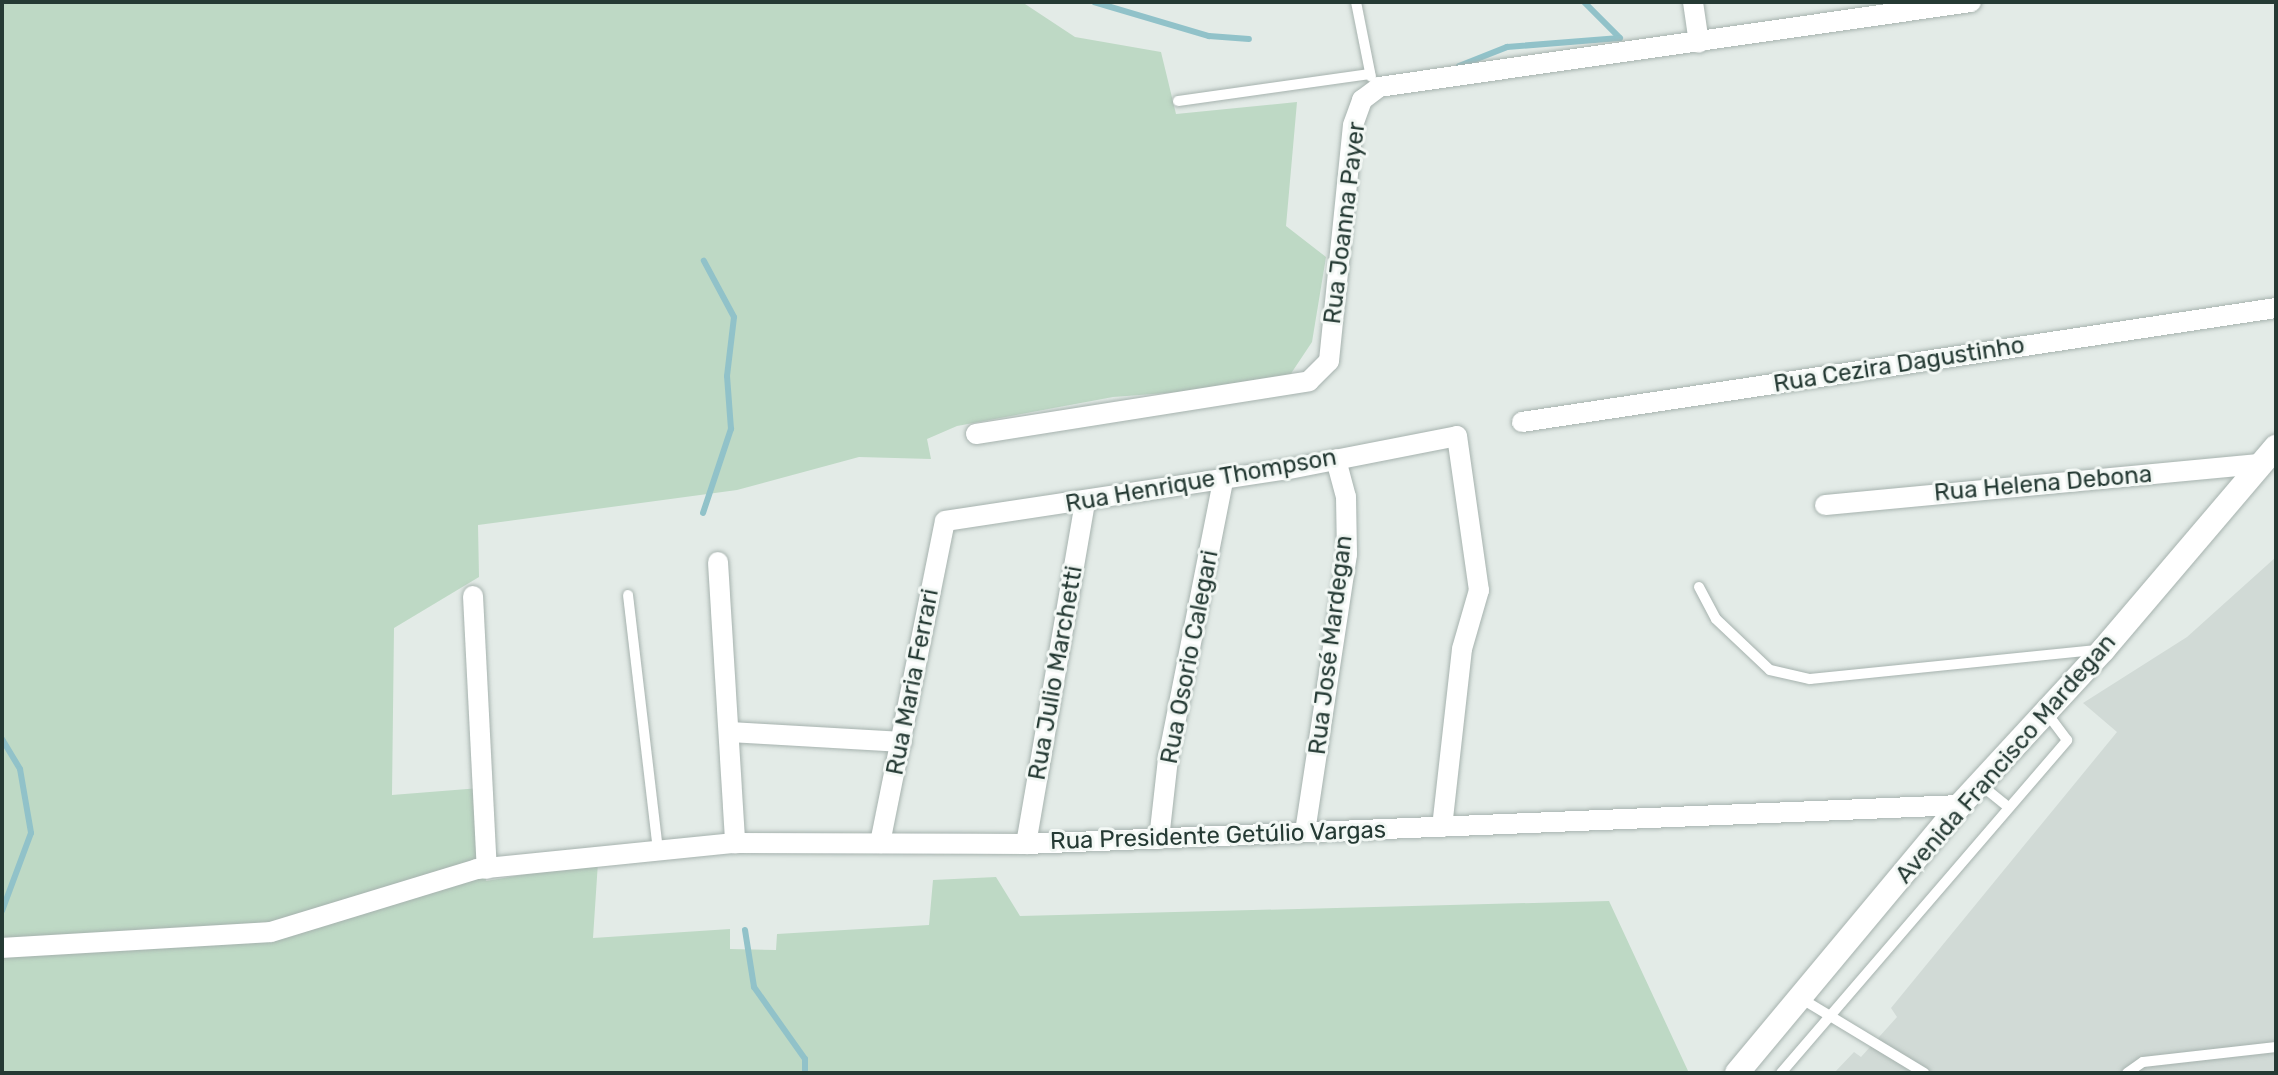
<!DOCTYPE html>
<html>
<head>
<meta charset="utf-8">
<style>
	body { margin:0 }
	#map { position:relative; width:2278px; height:1075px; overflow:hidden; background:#e3ebe7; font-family:Rubik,sans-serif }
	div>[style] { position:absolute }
	.built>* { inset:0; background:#d1dad6 }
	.green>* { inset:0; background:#bed9c5 }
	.stream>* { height:6px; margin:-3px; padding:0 3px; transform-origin:3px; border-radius:3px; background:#91c2c9 }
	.roads { filter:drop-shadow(0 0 2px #a6b2ae) drop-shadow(0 0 2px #a6b2ae) }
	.service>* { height:10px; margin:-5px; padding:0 5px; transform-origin:5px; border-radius:5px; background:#fff }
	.minor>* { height:20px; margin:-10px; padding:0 10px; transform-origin:10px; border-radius:10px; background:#fff }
	.secondary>* { height:24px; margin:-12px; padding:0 12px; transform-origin:12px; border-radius:12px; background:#fff }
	span { translate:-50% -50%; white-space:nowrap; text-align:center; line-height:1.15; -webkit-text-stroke:6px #f3f8f5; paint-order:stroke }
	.street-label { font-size:24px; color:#253a34 }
	.frame { position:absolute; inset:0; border:4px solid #253a34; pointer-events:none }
</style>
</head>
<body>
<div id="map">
	<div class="built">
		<div style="clip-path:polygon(2276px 557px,2276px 1073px,1834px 1073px,1854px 1052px,1861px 1057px,1897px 1017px,1891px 1008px,2117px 732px,2083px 703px,2187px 637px)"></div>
	</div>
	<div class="green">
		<div style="clip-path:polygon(2px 2px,1022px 2px,1075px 37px,1161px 52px,1176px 114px,1297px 102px,1286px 226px,1326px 257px,1312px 342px,1284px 384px,1113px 397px,957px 426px,927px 439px,931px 459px,859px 457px,737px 490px,478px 525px,479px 577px,394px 628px,392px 795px,480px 788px,486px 881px,598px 862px,593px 938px,730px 929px,730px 949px,776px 950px,777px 934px,929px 925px,933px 880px,996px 877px,1020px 916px,1609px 901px,1689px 1073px,2px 1073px)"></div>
	</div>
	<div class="stream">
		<div style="left:1094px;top:2px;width:120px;rotate:16.5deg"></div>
		<div style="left:1209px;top:36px;width:40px;rotate:4.3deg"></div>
		<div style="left:1584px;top:2px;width:51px;rotate:45deg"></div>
		<div style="left:1459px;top:66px;width:52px;rotate:-21.6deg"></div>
		<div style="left:1507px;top:47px;width:113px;rotate:-4.6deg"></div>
		<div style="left:703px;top:513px;width:89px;rotate:-71.6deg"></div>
		<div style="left:731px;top:429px;width:53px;rotate:-94.3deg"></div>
		<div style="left:727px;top:376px;width:59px;rotate:-83.2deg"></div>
		<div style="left:734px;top:317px;width:64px;rotate:-118.2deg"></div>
		<div style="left:2px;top:739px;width:35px;rotate:59deg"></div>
		<div style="left:20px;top:769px;width:65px;rotate:80.2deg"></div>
		<div style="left:31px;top:833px;width:83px;rotate:110.4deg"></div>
		<div style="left:745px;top:930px;width:58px;rotate:81deg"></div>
		<div style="left:754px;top:987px;width:88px;rotate:54.7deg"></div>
		<div style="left:805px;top:1059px;width:14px;rotate:90deg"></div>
	</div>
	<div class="roads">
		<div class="service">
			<div style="left:1356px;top:2px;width:76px;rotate:78.7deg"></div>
			<div style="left:1178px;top:101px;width:194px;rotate:-8deg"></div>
			<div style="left:1699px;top:587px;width:36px;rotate:62deg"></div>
			<div style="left:1716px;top:619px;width:74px;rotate:43.4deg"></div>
			<div style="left:1770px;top:670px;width:41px;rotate:12.7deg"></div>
			<div style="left:1810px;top:679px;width:288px;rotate:-5.8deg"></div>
			<div style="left:628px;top:595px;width:259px;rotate:83.3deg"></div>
			<div style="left:1981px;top:785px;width:33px;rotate:39deg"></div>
			<div style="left:1802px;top:999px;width:143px;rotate:31.2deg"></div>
			<div style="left:1781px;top:1073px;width:439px;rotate:-49.3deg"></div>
			<div style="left:2067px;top:740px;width:34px;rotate:-127deg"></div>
			<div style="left:2127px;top:1073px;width:19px;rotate:-35deg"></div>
			<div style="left:2143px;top:1062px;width:134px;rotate:-6.4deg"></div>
		</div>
		<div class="minor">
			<div style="left:1693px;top:2px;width:41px;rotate:81.7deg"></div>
			<div style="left:1522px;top:422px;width:763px;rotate:-8.6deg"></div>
			<div style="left:976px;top:434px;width:337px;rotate:-9deg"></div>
			<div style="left:1309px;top:381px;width:28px;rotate:-45deg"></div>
			<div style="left:1329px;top:361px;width:237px;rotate:-84.2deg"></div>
			<div style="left:1353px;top:125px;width:27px;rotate:-70deg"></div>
			<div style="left:1362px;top:100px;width:21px;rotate:-37deg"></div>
			<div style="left:1379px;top:87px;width:598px;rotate:-8.17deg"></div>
			<div style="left:1825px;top:505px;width:439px;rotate:-5.4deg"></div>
			<div style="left:718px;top:562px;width:282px;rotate:86.5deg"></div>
			<div style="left:473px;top:596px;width:273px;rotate:87.1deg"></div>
			<div style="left:731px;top:732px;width:171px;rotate:3.3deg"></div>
			<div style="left:1305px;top:832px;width:281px;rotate:-81.4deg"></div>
			<div style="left:1347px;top:554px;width:57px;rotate:-91deg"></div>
			<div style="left:1346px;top:497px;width:39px;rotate:-105deg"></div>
			<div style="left:1159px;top:839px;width:81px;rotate:-83.6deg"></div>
			<div style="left:1168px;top:759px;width:288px;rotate:-78.8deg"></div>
			<div style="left:880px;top:843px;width:328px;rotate:-78.6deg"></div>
			<div style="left:945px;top:521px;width:343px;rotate:-8.6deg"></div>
			<div style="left:1284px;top:470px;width:176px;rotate:-11.1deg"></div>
			<div style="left:1457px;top:436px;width:156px;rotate:81.9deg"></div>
			<div style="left:1479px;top:590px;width:61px;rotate:106.1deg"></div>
			<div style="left:1462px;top:649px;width:179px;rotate:96.4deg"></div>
			<div style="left:1026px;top:844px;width:347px;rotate:-80.2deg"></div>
			<div style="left:2px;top:948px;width:269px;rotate:-3.4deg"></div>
			<div style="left:271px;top:932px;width:215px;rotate:-17deg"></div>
			<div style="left:477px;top:869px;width:259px;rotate:-5.8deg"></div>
			<div style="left:735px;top:843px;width:291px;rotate:0.2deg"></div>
			<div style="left:1026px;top:844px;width:935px;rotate:-2.39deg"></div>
		</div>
		<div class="secondary">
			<div style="left:1737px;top:1073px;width:349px;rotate:-50.2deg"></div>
			<div style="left:1960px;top:805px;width:211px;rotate:-47.3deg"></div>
			<div style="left:2103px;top:650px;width:267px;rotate:-49.6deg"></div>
		</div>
	</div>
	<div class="street-label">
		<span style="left:1345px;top:223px;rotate:-83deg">Rua Joanna Payer</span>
		<span style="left:1899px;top:365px;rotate:-9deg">Rua Cezira Dagustinho</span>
		<span style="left:1201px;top:481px;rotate:-10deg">Rua Henrique Thompson</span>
		<span style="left:2043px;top:484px;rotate:-5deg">Rua Helena Debona</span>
		<span style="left:1331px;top:645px;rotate:-83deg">Rua José Mardegan</span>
		<span style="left:1190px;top:657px;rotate:-79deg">Rua Osorio Calegari</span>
		<span style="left:1056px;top:673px;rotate:-80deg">Rua Julio Marchetti</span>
		<span style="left:913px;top:682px;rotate:-79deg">Rua Maria Ferrari</span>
		<span style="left:2006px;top:759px;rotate:-49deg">Avenida Francisco Mardegan</span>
		<span style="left:1218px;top:836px;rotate:-2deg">Rua Presidente Getúlio Vargas</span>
	</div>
	<div class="frame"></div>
</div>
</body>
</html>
